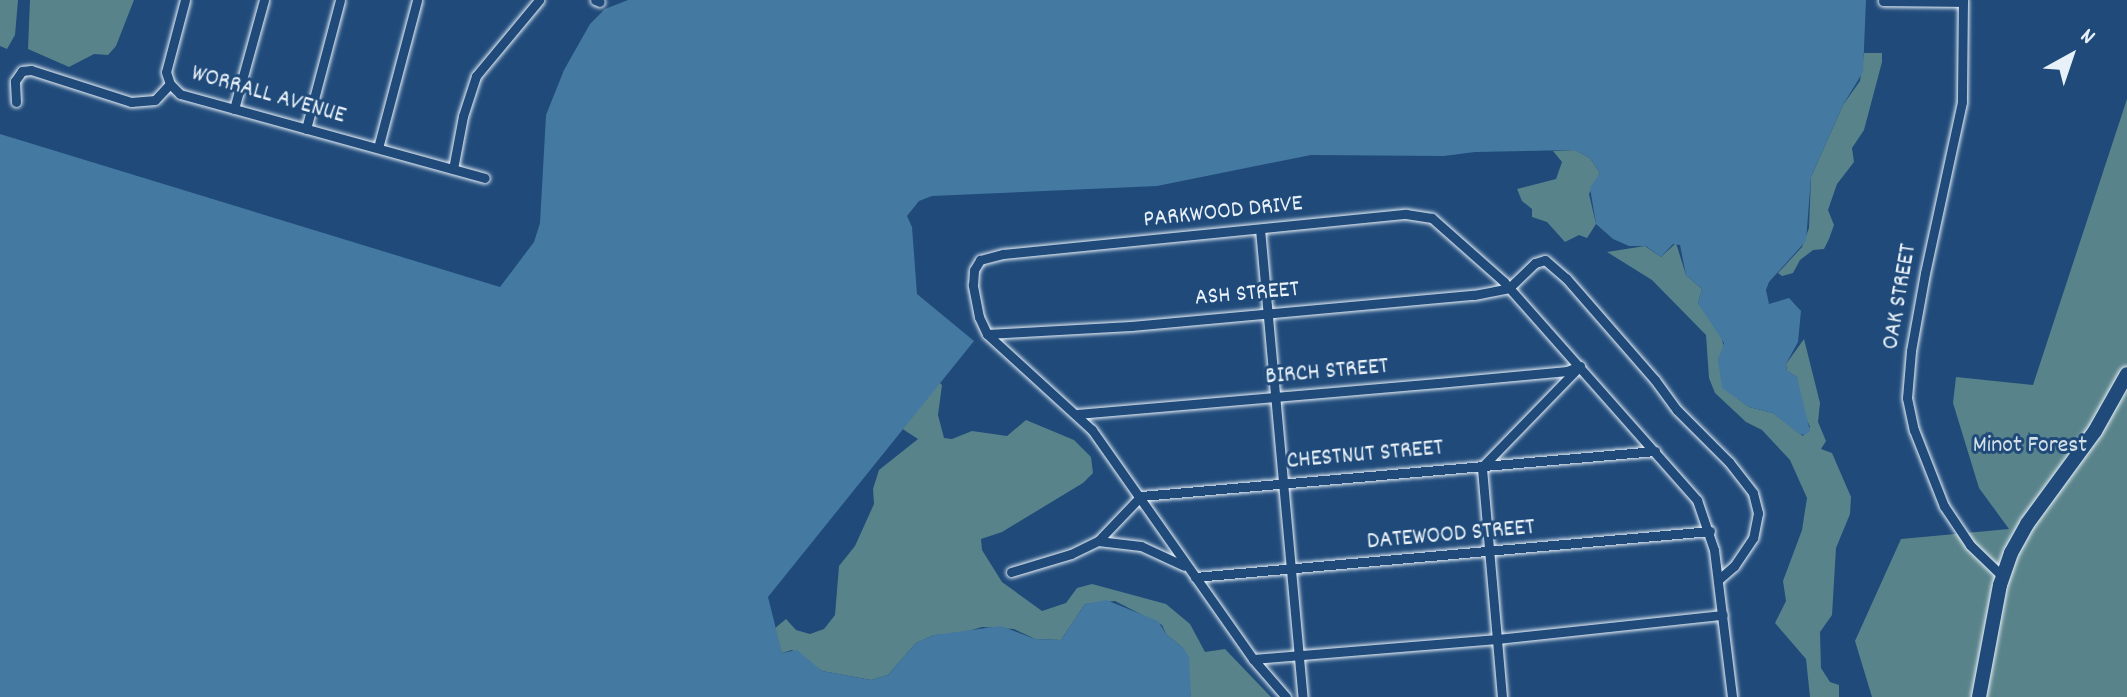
<!DOCTYPE html>
<html>
<head>
<meta charset="utf-8">
<style>
	body { margin:0 }
	#map { position:relative; width:2127px; height:697px; overflow:hidden; background:#1f4a7a; font-family:Dekko,sans-serif }
	div>[style] { position:absolute }
	.green>* { inset:0; background:#59838a }
	.water>* { inset:0; background:#4479a2 }
	.roads { filter:drop-shadow(0 0 2px #e8f1f8) drop-shadow(0 0 2px #e8f1f8) }
	.street>* { height:9px; margin:-4.5px; padding:0 4.5px; transform-origin:4.5px; border-radius:4.5px; background:#1f4a7a }
	.secondary>* { height:14px; margin:-7px; padding:0 7px; transform-origin:7px; border-radius:7px; background:#1f4a7a }
	span { translate:-50% -50%; white-space:nowrap; text-align:center; line-height:1.15; -webkit-text-stroke:6px #1f4a7a; paint-order:stroke }
	.street-label { font-size:24px; color:#e8f1f8 }
	.park-label { font-size:24px; color:#d3e0e8 }
	.north { position:absolute; left:2031px; top:16px; width:80px; height:80px; -webkit-text-stroke:6px #1f4a7a; paint-order:stroke; rotate:40deg; font-size:22px; font-weight:700; line-height:32px; text-align:center; color:#e8f1f8 }
	.north::after { content:''; display:block; margin:auto; width:28px; height:36px; background:#e8f1f8; clip-path:polygon(50% 0,100% 100%,50% 72%,0 100%) }
</style>
</head>
<body>
<div id="map">
	<div class="green">
		<div style="clip-path:polygon(0 0,18px 0,15px 35px,7px 49px,0 46px)"></div>
		<div style="clip-path:polygon(30px 0,134px 0,116px 46px,108px 55px,94px 54px,69px 67px,28px 49px)"></div>
		<div style="clip-path:polygon(1864px 53px,1882px 53px,1882px 62px,1864px 130px,1852px 148px,1854px 162px,1837px 184px,1828px 210px,1834px 225px,1829px 239px,1824px 249px,1813px 250px,1800px 260px,1793px 273px,1782px 276px,1778px 273px,1802px 247px,1809px 228px,1811px 177px,1843px 105px,1860px 81px)"></div>
		<div style="clip-path:polygon(2127px 99px,2127px 697px,1872px 697px,1855px 641px,1901px 539px,2009px 529px,1979px 488px,1953px 403px,1956px 377px,2033px 385px)"></div>
		<div style="clip-path:polygon(1575px 150px,1590px 158px,1600px 173px,1589px 194px,1596px 224px,1587px 238px,1579px 235px,1565px 242px,1547px 222px,1532px 217px,1532px 209px,1522px 201px,1517px 189px,1556px 179px,1562px 162px,1553px 151px)"></div>
		<div style="clip-path:polygon(1676px 243px,1686px 275px,1702px 289px,1698px 303px,1721px 335px,1724px 348px,1718px 360px,1738px 399px,1749px 407px,1773px 413px,1803px 436px,1810px 427px,1801px 406px,1797px 377px,1787px 371px,1786px 364px,1804px 339px,1820px 403px,1818px 422px,1826px 441px,1821px 449px,1832px 453px,1851px 497px,1850px 514px,1836px 548px,1832px 615px,1820px 632px,1821px 668px,1830px 682px,1839px 685px,1839px 697px,1810px 697px,1806px 659px,1775px 623px,1786px 601px,1783px 581px,1802px 530px,1807px 498px,1790px 460px,1762px 430px,1746px 422px,1715px 393px,1709px 378px,1706px 335px,1652px 280px,1607px 252px,1645px 246px,1661px 257px)"></div>
		<div style="clip-path:polygon(930px 374px,942px 385px,938px 415px,944px 438px,952px 439px,972px 431px,1007px 436px,1026px 420px,1074px 440px,1091px 457px,1093px 473px,1083px 483px,1002px 532px,981px 539px,982px 550px,1002px 582px,1042px 611px,1066px 603px,1077px 588px,1092px 584px,1166px 604px,1190px 624px,1205px 652px,1225px 649px,1271px 697px,1191px 697px,1184px 649px,1166px 634px,1162px 625px,1115px 601px,1085px 604px,1061px 640px,1035px 639px,1014px 629px,982px 627px,958px 634px,934px 635px,916px 643px,888px 675px,871px 680px,822px 671px,792px 650px,782px 653px,774px 629px,786px 619px,796px 630px,810px 634px,824px 629px,835px 615px,839px 566px,855px 546px,874px 504px,873px 489px,879px 470px,918px 439px,901px 428px)"></div>
	</div>
	<div class="water">
		<div style="clip-path:polygon(628px 0,1866px 0,1863px 72px,1843px 105px,1811px 177px,1806px 241px,1769px 282px,1766px 290px,1769px 304px,1789px 298px,1801px 311px,1798px 342px,1786px 364px,1787px 371px,1797px 377px,1810px 431px,1805px 435px,1799px 434px,1773px 413px,1749px 407px,1722px 388px,1718px 360px,1724px 343px,1698px 303px,1702px 289px,1686px 275px,1680px 245px,1673px 244px,1661px 257px,1646px 246px,1629px 246px,1613px 239px,1596px 224px,1590px 188px,1600px 173px,1590px 158px,1575px 150px,1475px 152px,1444px 156px,1311px 155px,1157px 186px,932px 196px,919px 201px,907px 216px,912px 227px,917px 294px,974px 341px,768px 597px,782px 653px,797px 650px,822px 671px,871px 680px,888px 675px,916px 643px,934px 635px,1001px 626px,1035px 639px,1061px 640px,1085px 604px,1106px 600px,1158px 621px,1166px 634px,1184px 649px,1189px 657px,1191px 697px,0 697px,0 134px,500px 287px,534px 242px,540px 223px,546px 115px,564px 70px,590px 24px,605px 9px)"></div>
	</div>
	<div class="roads">
		<div class="street">
			<div style="left:185px;top:0;width:74px;rotate:104.8deg"></div>
			<div style="left:166px;top:72px;width:13px;rotate:72deg"></div>
			<div style="left:170px;top:84px;width:14px;rotate:45deg"></div>
			<div style="left:180px;top:94px;width:316px;rotate:15.4deg"></div>
			<div style="left:595px;top:0;width:5px;rotate:22deg"></div>
			<div style="left:1963px;top:0;width:102px;rotate:90.6deg"></div>
			<div style="left:1962px;top:102px;width:175px;rotate:102.2deg"></div>
			<div style="left:1925px;top:273px;width:79px;rotate:100.2deg"></div>
			<div style="left:1911px;top:351px;width:47px;rotate:94.9deg"></div>
			<div style="left:1907px;top:398px;width:33px;rotate:78deg"></div>
			<div style="left:1914px;top:430px;width:82px;rotate:68.5deg"></div>
			<div style="left:1944px;top:506px;width:47px;rotate:56.3deg"></div>
			<div style="left:1970px;top:545px;width:45px;rotate:44.1deg"></div>
			<div style="left:1883px;top:1px;width:80px;rotate:0.7deg"></div>
			<div style="left:16px;top:102px;width:21px;rotate:-93deg"></div>
			<div style="left:15px;top:81px;width:12px;rotate:-55deg"></div>
			<div style="left:22px;top:71px;width:9px;rotate:-6deg"></div>
			<div style="left:31px;top:70px;width:105px;rotate:17.7deg"></div>
			<div style="left:131px;top:102px;width:24px;rotate:-5deg"></div>
			<div style="left:155px;top:100px;width:22px;rotate:-47deg"></div>
			<div style="left:234px;top:109px;width:113px;rotate:-74.6deg"></div>
			<div style="left:306px;top:129px;width:133px;rotate:-75.2deg"></div>
			<div style="left:378px;top:148px;width:153px;rotate:-75.2deg"></div>
			<div style="left:453px;top:169px;width:54px;rotate:-79.3deg"></div>
			<div style="left:463px;top:116px;width:42px;rotate:-72deg"></div>
			<div style="left:476px;top:76px;width:99px;rotate:-50.3deg"></div>
			<div style="left:1260px;top:229px;width:470px;rotate:84.8deg"></div>
			<div style="left:987px;top:334px;width:144px;rotate:-3.2deg"></div>
			<div style="left:1131px;top:326px;width:344px;rotate:-5.2deg"></div>
			<div style="left:1474px;top:295px;width:36px;rotate:-11deg"></div>
			<div style="left:1509px;top:288px;width:36px;rotate:-44deg"></div>
			<div style="left:1535px;top:263px;width:10px;rotate:-17deg"></div>
			<div style="left:1545px;top:260px;width:28px;rotate:41deg"></div>
			<div style="left:1566px;top:278px;width:135px;rotate:48.9deg"></div>
			<div style="left:1655px;top:380px;width:37px;rotate:54deg"></div>
			<div style="left:1677px;top:410px;width:74px;rotate:45deg"></div>
			<div style="left:1729px;top:462px;width:39px;rotate:52deg"></div>
			<div style="left:1753px;top:493px;width:21px;rotate:76deg"></div>
			<div style="left:1758px;top:513px;width:25px;rotate:101deg"></div>
			<div style="left:1753px;top:538px;width:34px;rotate:124deg"></div>
			<div style="left:1734px;top:566px;width:21px;rotate:139deg"></div>
			<div style="left:1077px;top:414px;width:362px;rotate:-4.9deg"></div>
			<div style="left:1438px;top:383px;width:130px;rotate:-5.3deg"></div>
			<div style="left:1567px;top:371px;width:14px;rotate:-21deg"></div>
			<div style="left:1098px;top:541px;width:62px;rotate:-46.3deg"></div>
			<div style="left:1141px;top:496px;width:516px;rotate:-5deg"></div>
			<div style="left:1011px;top:572px;width:63px;rotate:-16.7deg"></div>
			<div style="left:1071px;top:554px;width:30px;rotate:-26deg"></div>
			<div style="left:1098px;top:541px;width:43px;rotate:6.6deg"></div>
			<div style="left:1141px;top:546px;width:47px;rotate:24.9deg"></div>
			<div style="left:1195px;top:577px;width:517px;rotate:-5.1deg"></div>
			<div style="left:1253px;top:659px;width:245px;rotate:-4.7deg"></div>
			<div style="left:1497px;top:639px;width:227px;rotate:-6.1deg"></div>
			<div style="left:1286px;top:697px;width:50px;rotate:-131deg"></div>
			<div style="left:1253px;top:659px;width:280px;rotate:-125.1deg"></div>
			<div style="left:1092px;top:430px;width:142px;rotate:-137.6deg"></div>
			<div style="left:987px;top:334px;width:19px;rotate:-115deg"></div>
			<div style="left:979px;top:317px;width:33px;rotate:-101deg"></div>
			<div style="left:973px;top:285px;width:15px;rotate:-86deg"></div>
			<div style="left:974px;top:270px;width:12px;rotate:-59deg"></div>
			<div style="left:980px;top:260px;width:24px;rotate:-15deg"></div>
			<div style="left:1003px;top:254px;width:405px;rotate:-5.7deg"></div>
			<div style="left:1406px;top:214px;width:26px;rotate:9deg"></div>
			<div style="left:1432px;top:218px;width:96px;rotate:41.6deg"></div>
			<div style="left:1504px;top:282px;width:291px;rotate:48.5deg"></div>
			<div style="left:1697px;top:500px;width:53px;rotate:71.2deg"></div>
			<div style="left:1714px;top:550px;width:148px;rotate:83deg"></div>
			<div style="left:1502px;top:697px;width:231px;rotate:-95deg"></div>
			<div style="left:1482px;top:467px;width:136px;rotate:-45.9deg"></div>
		</div>
		<div class="secondary">
			<div style="left:1979px;top:697px;width:114px;rotate:-79.4deg"></div>
			<div style="left:2000px;top:585px;width:34px;rotate:-71deg"></div>
			<div style="left:2011px;top:553px;width:33px;rotate:-61deg"></div>
			<div style="left:2027px;top:524px;width:115px;rotate:-53.8deg"></div>
			<div style="left:2095px;top:431px;width:65px;rotate:-60.7deg"></div>
		</div>
	</div>
	<div class="street-label">
		<span style="left:268px;top:96px;rotate:16deg">WORRALL AVENUE</span>
		<span style="left:1223px;top:213px;rotate:-6deg">PARKWOOD DRIVE</span>
		<span style="left:1247px;top:295px;rotate:-5deg">ASH STREET</span>
		<span style="left:1901px;top:297px;rotate:-80deg">OAK STREET</span>
		<span style="left:1327px;top:373px;rotate:-5deg">BIRCH STREET</span>
		<span style="left:1365px;top:456px;rotate:-5deg">CHESTNUT STREET</span>
		<span style="left:1451px;top:536px;rotate:-5deg">DATEWOOD STREET</span>
	</div>
	<div class="park-label">
		<span style="left:2030px;top:447px">Minot Forest</span>
	</div>
	<div class="north">N</div>
</div>
</body>
</html>
